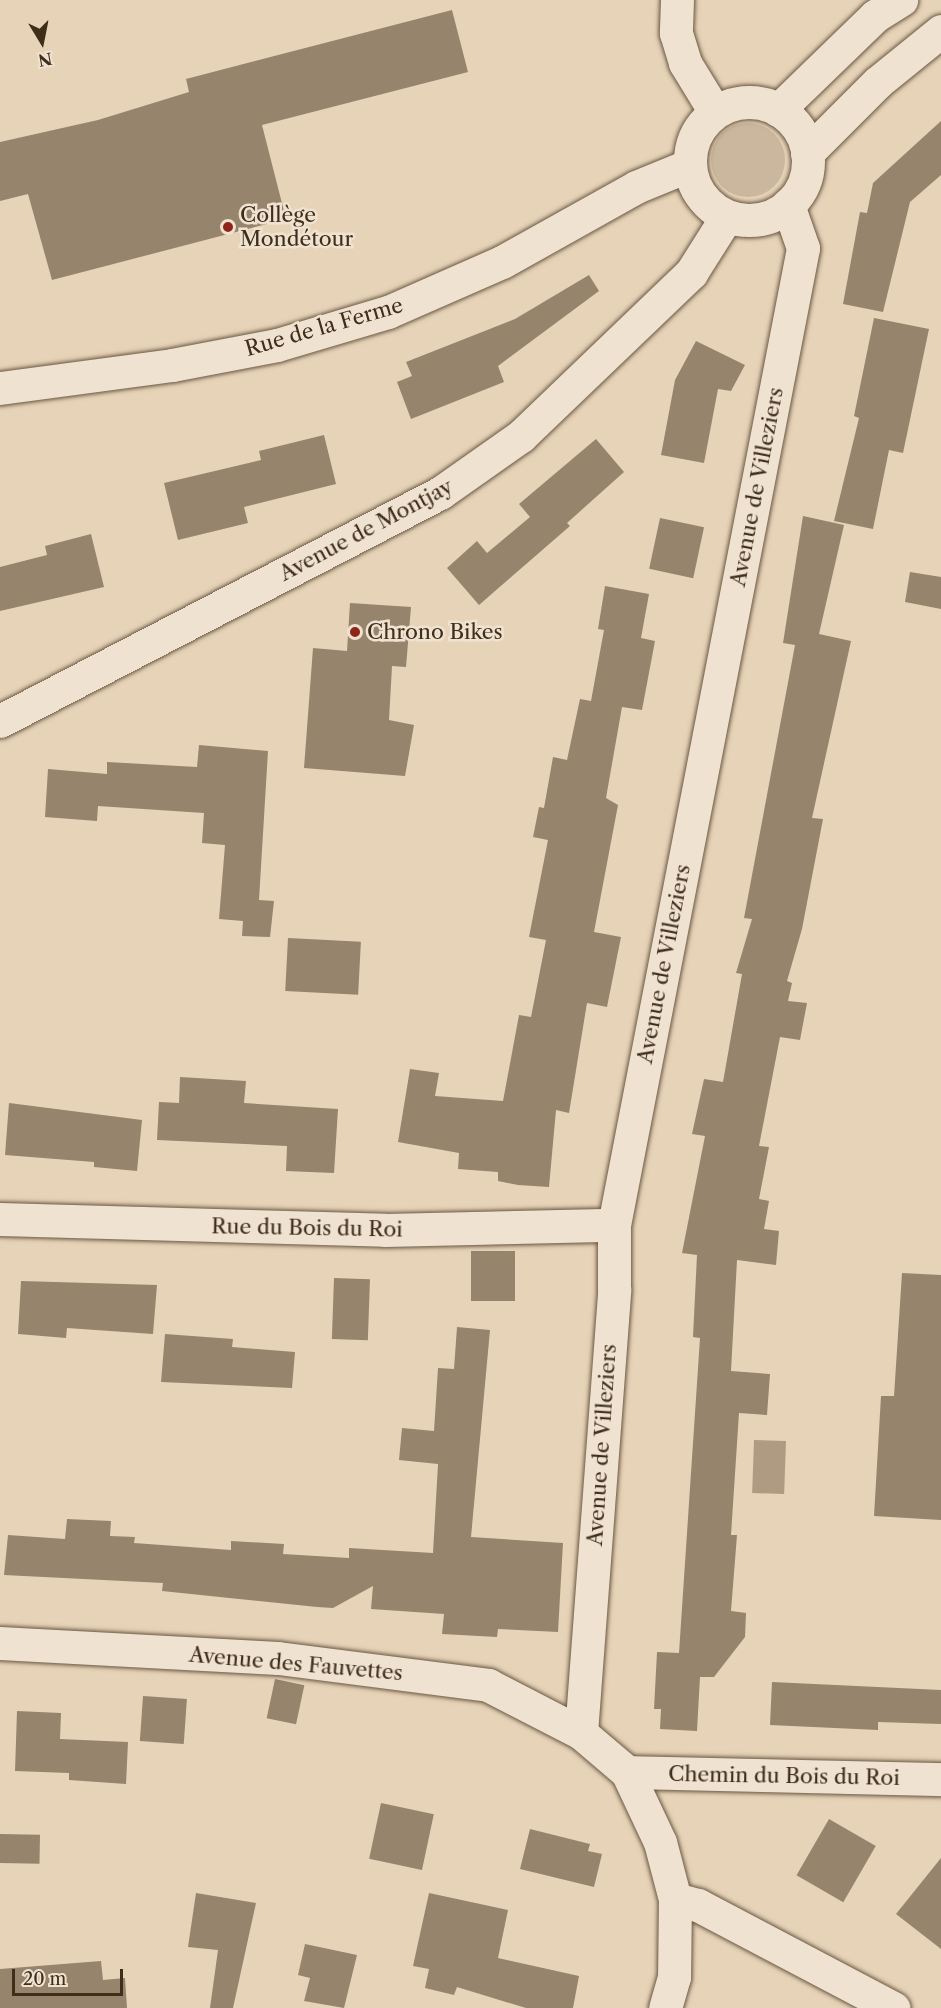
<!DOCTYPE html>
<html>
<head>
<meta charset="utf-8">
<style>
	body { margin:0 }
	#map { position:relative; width:941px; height:2008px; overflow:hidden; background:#e7d3b8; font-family:"Libre Caslon Text",serif }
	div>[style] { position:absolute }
	.green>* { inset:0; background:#cab79d }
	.round { border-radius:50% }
	.water>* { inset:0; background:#ae9b82; transform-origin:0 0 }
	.building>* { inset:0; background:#96846c; transform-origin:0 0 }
	.roads { filter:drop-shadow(0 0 2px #695842) drop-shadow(0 0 2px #695842) }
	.street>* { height:33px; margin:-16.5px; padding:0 16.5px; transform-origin:16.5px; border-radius:16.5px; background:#efe2d1 }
	.secondary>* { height:33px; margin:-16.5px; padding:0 16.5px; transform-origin:16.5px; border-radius:16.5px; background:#efe2d1 }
	.secondary>.ring { margin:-16.5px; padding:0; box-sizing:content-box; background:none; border:33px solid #efe2d1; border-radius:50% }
	.dots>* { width:16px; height:16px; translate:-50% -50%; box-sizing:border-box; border:3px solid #efe2d1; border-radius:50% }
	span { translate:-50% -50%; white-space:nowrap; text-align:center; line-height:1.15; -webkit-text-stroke:5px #efe2d1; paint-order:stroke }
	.poi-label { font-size:21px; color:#3f2f1a }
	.left { translate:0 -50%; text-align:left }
	.street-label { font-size:21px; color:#3f2f1a }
	.north { position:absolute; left:12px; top:12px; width:60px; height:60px; -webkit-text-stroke:4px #efe2d1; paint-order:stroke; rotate:170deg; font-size:16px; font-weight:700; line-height:24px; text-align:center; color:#3f2f1a }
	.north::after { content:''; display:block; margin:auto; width:21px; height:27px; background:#3f2f1a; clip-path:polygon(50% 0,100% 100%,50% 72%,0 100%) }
	.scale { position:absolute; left:12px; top:1969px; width:111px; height:27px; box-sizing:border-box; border:3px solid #3f2f1a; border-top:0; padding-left:8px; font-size:18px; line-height:21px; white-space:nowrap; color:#3f2f1a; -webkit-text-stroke:4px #efe2d1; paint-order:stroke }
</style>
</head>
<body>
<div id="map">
	<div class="green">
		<div class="round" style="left:711px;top:123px;width:74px;height:74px"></div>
	</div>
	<div class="water">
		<div style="left:754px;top:1440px;width:32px;height:53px;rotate:2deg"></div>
	</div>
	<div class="building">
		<div style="clip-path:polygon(452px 10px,468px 72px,262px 125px,286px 219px,52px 280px,28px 194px,0 201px,0 142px,98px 120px,189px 92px,186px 79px)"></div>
		<div style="clip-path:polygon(941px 121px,941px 175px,910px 202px,883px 312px,843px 304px,860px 212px,867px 213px,873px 183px)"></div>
		<div style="clip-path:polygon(589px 275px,599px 291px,498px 366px,504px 382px,411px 419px,397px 382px,412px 376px,406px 362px,515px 319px)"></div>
		<div style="clip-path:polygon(874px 318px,929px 329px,903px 453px,889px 450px,873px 529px,834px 521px,859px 418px,854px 416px)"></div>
		<div style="clip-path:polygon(696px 341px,745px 365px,731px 391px,718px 389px,704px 463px,661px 455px,675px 380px)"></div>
		<div style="clip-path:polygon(324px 435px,336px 484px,244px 507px,248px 523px,178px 540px,164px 483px,261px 460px,259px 451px)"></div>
		<div style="clip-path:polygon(596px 439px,624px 472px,567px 523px,570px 526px,479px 605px,447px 568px,477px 541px,487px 553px,530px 517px,519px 504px)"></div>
		<div style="clip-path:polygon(803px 516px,844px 525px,819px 634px,851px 641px,812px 818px,823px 819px,802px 929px,787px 981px,792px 983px,788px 1001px,807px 1003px,800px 1040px,780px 1037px,759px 1146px,769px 1147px,759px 1199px,769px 1201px,764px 1229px,779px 1231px,776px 1265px,737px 1260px,731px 1371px,770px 1374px,767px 1415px,739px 1413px,731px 1535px,737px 1535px,731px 1611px,746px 1613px,745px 1637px,714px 1677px,700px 1677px,697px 1731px,660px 1729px,661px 1709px,654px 1709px,657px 1652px,679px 1653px,700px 1338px,693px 1337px,697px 1255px,682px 1253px,705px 1136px,692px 1134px,704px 1079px,723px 1082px,742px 974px,736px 973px,752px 919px,744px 918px,795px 645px,783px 643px)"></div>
		<div style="left:660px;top:518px;width:45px;height:52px;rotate:12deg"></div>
		<div style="clip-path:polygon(91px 534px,104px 587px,0 611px,0 567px,47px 555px,45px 546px)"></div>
		<div style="clip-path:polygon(910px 572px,941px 577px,941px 609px,905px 602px)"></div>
		<div style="clip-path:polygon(605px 586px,649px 594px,641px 638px,655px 641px,642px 710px,622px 707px,606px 798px,618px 805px,594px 932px,621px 937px,607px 1007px,587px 1003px,569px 1113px,556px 1110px,549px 1187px,518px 1185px,498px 1181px,498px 1172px,458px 1169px,459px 1153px,398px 1142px,410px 1069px,439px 1073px,435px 1096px,503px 1101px,519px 1015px,531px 1017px,546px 940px,529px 937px,548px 840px,533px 837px,539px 807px,544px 808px,553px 757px,567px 760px,580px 699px,591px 701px,604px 630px,598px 629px)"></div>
		<div style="clip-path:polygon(350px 603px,411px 607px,406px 667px,392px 666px,389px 720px,414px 725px,405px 776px,304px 768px,313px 648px,347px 651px)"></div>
		<div style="clip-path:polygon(199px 745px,268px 751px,259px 900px,274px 901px,270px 937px,242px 936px,243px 921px,219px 919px,225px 845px,202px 843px,204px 813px,98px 806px,97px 821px,45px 817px,48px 769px,107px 774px,107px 762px,197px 767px)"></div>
		<div style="left:288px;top:938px;width:73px;height:53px;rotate:3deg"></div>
		<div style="clip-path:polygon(180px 1077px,246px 1081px,244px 1103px,338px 1109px,334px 1173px,286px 1171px,287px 1146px,157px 1140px,159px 1102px,179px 1103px)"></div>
		<div style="clip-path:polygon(9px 1103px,142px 1120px,137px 1171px,94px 1167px,94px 1162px,5px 1155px)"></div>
		<div style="left:471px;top:1251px;width:44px;height:50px"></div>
		<div style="clip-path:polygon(902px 1273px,941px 1275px,941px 1520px,874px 1516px,881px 1396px,894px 1396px)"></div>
		<div style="left:334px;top:1278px;width:36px;height:61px;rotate:2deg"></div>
		<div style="clip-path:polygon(21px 1281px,157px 1285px,153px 1334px,67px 1328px,66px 1338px,18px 1334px)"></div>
		<div style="clip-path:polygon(457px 1327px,490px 1330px,471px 1537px,563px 1543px,558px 1632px,498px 1629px,497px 1637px,442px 1634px,444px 1614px,371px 1609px,373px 1586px,333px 1608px,317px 1607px,162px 1591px,163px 1583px,4px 1575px,8px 1535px,65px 1539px,67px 1519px,111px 1521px,110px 1536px,135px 1537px,134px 1543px,231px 1550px,231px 1541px,284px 1544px,283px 1554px,349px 1558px,349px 1548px,433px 1553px,438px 1464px,399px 1460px,402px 1428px,434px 1431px,438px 1368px,454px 1369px)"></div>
		<div style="clip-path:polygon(165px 1334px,233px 1339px,232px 1347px,295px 1352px,292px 1388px,161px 1382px)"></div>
		<div style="left:275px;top:1679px;width:30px;height:40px;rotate:12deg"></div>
		<div style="clip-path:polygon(772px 1682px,941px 1690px,941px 1724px,878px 1722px,878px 1730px,770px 1725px)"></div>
		<div style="left:143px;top:1696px;width:44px;height:45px;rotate:4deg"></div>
		<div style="clip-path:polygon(17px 1711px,61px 1713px,60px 1739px,128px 1742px,126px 1784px,69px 1780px,69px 1773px,15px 1771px)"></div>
		<div style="left:381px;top:1803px;width:54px;height:57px;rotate:12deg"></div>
		<div style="left:829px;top:1819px;width:54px;height:65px;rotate:30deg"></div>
		<div style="clip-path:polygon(530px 1829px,590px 1844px,588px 1851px,602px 1854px,594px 1887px,520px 1869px)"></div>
		<div style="left:0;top:1834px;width:40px;height:29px;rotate:1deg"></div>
		<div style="clip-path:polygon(941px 1858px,941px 1949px,896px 1914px)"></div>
		<div style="clip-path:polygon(196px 1893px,256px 1903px,233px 2008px,210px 2008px,218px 1950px,188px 1947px)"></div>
		<div style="clip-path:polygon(429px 1893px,508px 1910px,498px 1958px,579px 1976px,573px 2008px,526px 2008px,457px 1987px,454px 1995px,425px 1988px,429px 1969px,413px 1966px)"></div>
		<div style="clip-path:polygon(305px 1944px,357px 1955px,344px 2008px,304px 2001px,310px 1978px,298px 1975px)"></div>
		<div style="clip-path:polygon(101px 1961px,103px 1980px,125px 1978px,127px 2008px,0 2008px,0 1969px)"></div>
	</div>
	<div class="roads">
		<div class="street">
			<div style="left:677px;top:0;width:33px;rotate:92deg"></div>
			<div style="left:676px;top:33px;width:31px;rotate:73deg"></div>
			<div style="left:685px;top:63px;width:57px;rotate:58.5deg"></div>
			<div style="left:0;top:721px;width:496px;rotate:-27.4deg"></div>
			<div style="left:440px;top:493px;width:99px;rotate:-35.1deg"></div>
			<div style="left:521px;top:436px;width:236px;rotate:-43.8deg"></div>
			<div style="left:691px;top:273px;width:67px;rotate:-57.7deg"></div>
			<div style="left:0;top:1219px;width:385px;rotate:1.6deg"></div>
			<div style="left:385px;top:1230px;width:229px;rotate:-1.3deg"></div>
			<div style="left:0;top:1643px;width:278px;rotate:3.1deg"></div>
			<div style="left:278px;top:1658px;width:212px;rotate:7.3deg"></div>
			<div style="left:488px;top:1685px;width:105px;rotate:27.3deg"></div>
			<div style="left:581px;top:1733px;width:60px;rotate:40.3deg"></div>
			<div style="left:627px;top:1772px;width:77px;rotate:64.8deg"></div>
			<div style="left:660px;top:1842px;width:59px;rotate:75.3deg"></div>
			<div style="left:675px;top:1899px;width:78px;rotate:90.7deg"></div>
			<div style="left:674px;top:1977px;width:32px;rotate:106deg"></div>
			<div style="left:581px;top:1733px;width:445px;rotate:-85.7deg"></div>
			<div style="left:614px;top:1289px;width:64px;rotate:-90deg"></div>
			<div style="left:614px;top:1225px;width:995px;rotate:-79.05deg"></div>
			<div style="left:803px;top:248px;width:46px;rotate:-109.2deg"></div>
			<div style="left:627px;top:1772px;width:314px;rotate:1.3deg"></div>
			<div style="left:675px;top:1899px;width:24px;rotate:15deg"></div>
			<div style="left:698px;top:1905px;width:221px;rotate:27.8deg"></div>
		</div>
		<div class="secondary">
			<div class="ring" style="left:690px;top:102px;width:85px;height:85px"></div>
			<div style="left:778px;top:110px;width:135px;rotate:-44.1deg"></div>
			<div style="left:875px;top:16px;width:31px;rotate:-32deg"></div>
			<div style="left:807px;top:153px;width:100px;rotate:-45deg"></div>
			<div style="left:878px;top:82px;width:81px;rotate:-39deg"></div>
			<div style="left:0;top:388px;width:174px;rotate:-7.6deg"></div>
			<div style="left:172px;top:365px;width:107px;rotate:-10.8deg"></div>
			<div style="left:277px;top:345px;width:116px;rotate:-16.6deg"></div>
			<div style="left:388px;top:312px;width:124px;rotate:-23.7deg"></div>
			<div style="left:502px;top:262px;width:154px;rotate:-29.2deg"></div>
			<div style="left:636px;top:187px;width:58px;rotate:-22.2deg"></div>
		</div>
	</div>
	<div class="dots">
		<div style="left:228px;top:227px;background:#8f2418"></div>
		<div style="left:355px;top:632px;background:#8f2418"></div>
	</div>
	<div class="poi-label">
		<span class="left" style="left:240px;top:227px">Collège<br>Mondétour</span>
		<span class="left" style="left:367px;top:632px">Chrono Bikes</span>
	</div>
	<div class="street-label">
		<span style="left:324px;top:327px;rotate:-16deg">Rue de la Ferme</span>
		<span style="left:757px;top:487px;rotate:-79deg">Avenue de Villeziers</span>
		<span style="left:366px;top:530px;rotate:-28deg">Avenue de Montjay</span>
		<span style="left:664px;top:964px;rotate:-79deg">Avenue de Villeziers</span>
		<span style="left:307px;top:1228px;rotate:1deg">Rue du Bois du Roi</span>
		<span style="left:602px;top:1445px;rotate:-86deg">Avenue de Villeziers</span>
		<span style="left:296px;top:1664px;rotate:5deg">Avenue des Fauvettes</span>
		<span style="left:784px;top:1776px;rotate:1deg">Chemin du Bois du Roi</span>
	</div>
	<div class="north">N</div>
	<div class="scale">20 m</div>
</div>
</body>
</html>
